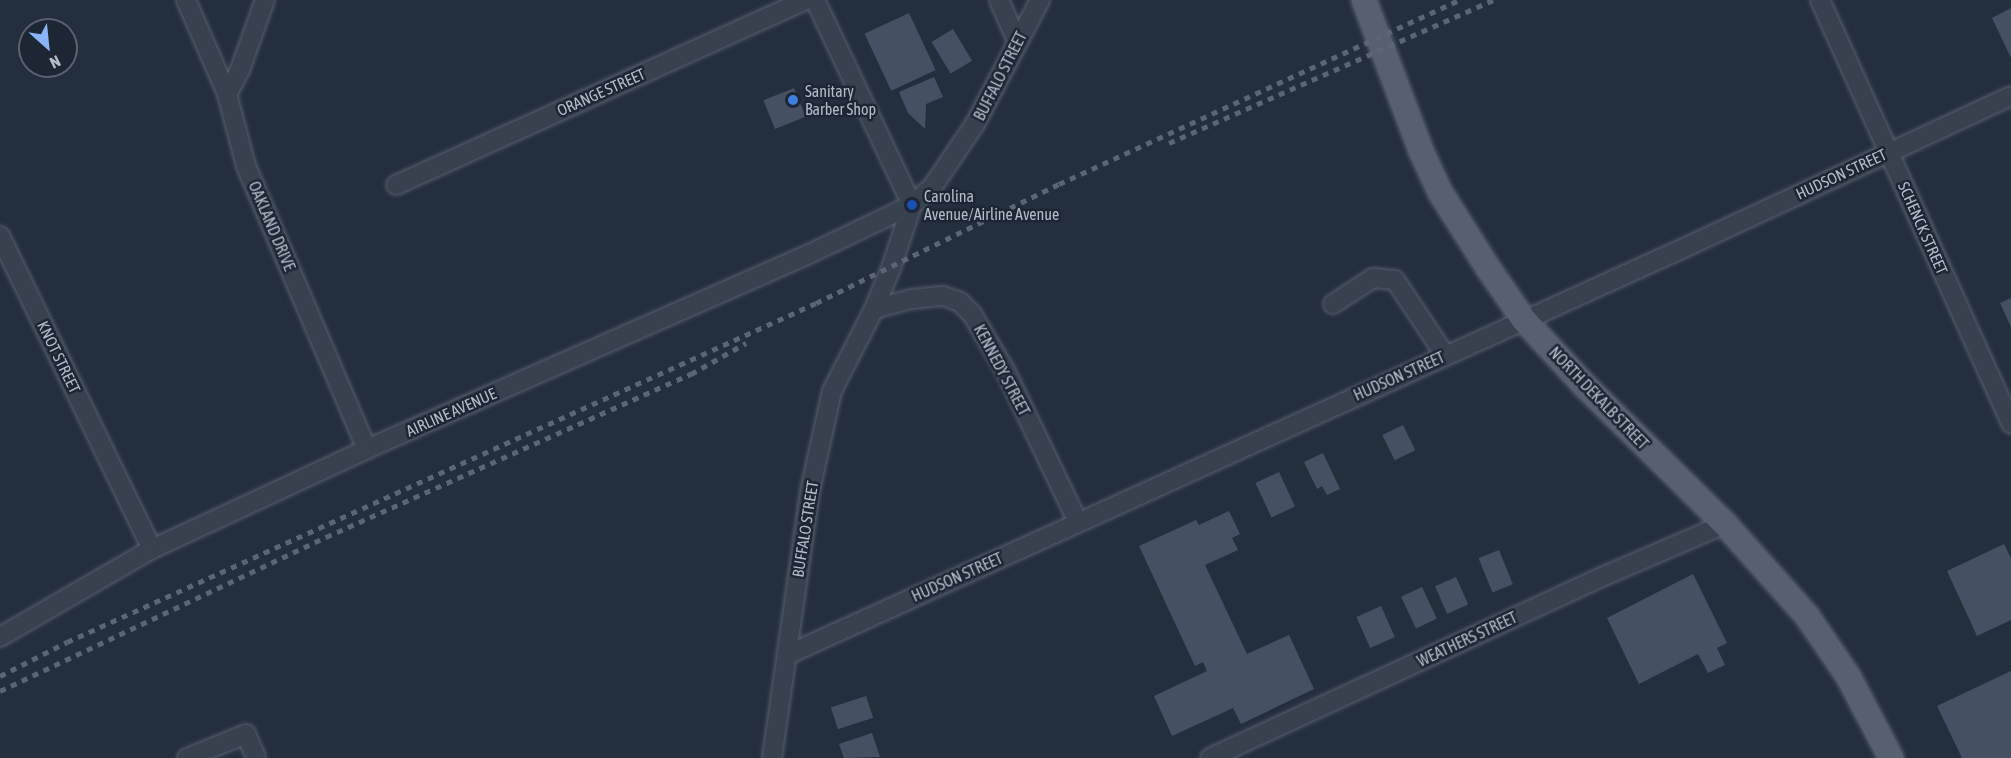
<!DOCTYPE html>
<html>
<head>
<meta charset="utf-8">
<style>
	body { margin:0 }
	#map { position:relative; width:2011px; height:758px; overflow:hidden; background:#242f3e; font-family:"Asap Condensed",sans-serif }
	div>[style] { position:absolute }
	.building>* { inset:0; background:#455162; transform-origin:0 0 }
	.roads { filter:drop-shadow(0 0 2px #565f6c) drop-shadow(0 0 2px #565f6c) }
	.minor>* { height:18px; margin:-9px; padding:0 9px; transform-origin:9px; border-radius:9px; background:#38414e }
	.major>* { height:24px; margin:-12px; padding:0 12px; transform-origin:12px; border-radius:12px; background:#56606e }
	.rail>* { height:4.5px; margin-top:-2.25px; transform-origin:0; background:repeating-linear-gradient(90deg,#5a6575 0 6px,transparent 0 12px) }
	.dots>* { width:16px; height:16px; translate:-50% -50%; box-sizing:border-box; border:3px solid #1d2633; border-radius:50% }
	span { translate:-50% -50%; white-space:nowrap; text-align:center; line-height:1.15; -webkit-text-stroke:5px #1d2633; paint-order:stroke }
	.street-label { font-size:16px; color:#b4bcc9 }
	.poi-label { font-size:16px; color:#b4bcc9 }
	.left { translate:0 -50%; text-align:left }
	.north { position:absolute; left:18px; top:18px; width:60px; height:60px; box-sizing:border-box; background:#1d2633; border:2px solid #59626f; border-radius:50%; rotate:153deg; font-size:16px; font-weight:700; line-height:24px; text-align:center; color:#b4bcc9 }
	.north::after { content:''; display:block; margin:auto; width:21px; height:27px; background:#8ab4f8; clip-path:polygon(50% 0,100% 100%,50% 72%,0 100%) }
</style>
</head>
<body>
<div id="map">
	<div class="building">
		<div style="clip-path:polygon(2011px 8px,2011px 58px,1992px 18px)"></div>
		<div style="left:909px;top:13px;width:63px;height:49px;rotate:65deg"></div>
		<div style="left:953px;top:29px;width:37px;height:25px;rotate:59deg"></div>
		<div style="clip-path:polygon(934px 77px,943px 97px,926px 104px,925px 129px,908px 113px,899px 92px)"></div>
		<div style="left:794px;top:88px;width:31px;height:33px;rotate:68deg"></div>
		<div style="clip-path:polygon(2011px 298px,2011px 327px,2000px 303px)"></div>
		<div style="left:1403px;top:425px;width:28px;height:23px;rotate:64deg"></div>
		<div style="clip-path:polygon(1323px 453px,1340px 489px,1327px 495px,1322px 486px,1317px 489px,1304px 462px)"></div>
		<div style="left:1279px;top:472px;width:38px;height:26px;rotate:65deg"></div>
		<div style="clip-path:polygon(1229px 511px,1240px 534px,1232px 538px,1238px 550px,1205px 565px,1247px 654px,1289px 635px,1314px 689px,1241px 724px,1233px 708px,1172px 736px,1154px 696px,1207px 671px,1203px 662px,1195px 666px,1139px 546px,1196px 520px,1199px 525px)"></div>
		<div style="clip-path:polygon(2004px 544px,2011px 558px,2011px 620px,1977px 636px,1947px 571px)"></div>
		<div style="left:1499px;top:550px;width:37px;height:22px;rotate:68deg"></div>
		<div style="clip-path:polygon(1693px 574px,1727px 643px,1717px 648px,1725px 665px,1708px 673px,1698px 654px,1639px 684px,1607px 618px)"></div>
		<div style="left:1456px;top:577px;width:30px;height:23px;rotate:66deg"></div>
		<div style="left:1422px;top:587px;width:35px;height:23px;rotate:65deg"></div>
		<div style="left:1381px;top:606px;width:34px;height:27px;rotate:66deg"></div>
		<div style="clip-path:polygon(2011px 671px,2011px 758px,1962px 758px,1937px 706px)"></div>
		<div style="left:866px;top:696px;width:23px;height:37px;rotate:72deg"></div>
		<div style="clip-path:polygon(872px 733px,880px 757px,844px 758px,839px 744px)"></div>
	</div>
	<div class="roads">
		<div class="minor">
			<div style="left:186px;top:0;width:103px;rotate:66.4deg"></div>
			<div style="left:265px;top:0;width:74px;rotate:109.7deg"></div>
			<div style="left:240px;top:70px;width:27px;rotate:118deg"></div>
			<div style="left:227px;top:94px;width:74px;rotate:75.2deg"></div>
			<div style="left:246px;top:166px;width:308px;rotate:66.9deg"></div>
			<div style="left:999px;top:0;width:45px;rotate:66.3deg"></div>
			<div style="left:1820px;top:0;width:465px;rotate:65.7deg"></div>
			<div style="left:396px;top:185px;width:449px;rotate:-24.3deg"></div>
			<div style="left:0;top:236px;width:348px;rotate:64.1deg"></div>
			<div style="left:1333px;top:304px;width:48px;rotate:-33deg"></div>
			<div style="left:1373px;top:278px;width:22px;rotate:5deg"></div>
			<div style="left:1395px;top:280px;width:90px;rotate:56.3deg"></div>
			<div style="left:874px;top:309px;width:39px;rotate:-15deg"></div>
			<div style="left:912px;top:299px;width:31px;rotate:-6deg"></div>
			<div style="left:943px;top:296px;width:18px;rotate:19deg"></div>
			<div style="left:960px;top:302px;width:17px;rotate:45deg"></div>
			<div style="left:972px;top:314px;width:67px;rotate:59.6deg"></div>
			<div style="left:1006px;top:372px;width:166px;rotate:64.4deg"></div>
			<div style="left:0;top:637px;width:176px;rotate:-30.1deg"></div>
			<div style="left:152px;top:549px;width:237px;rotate:-24.9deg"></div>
			<div style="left:367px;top:449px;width:481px;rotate:-23.8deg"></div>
			<div style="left:807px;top:255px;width:116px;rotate:-25.5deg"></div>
			<div style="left:912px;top:205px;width:28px;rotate:-42deg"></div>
			<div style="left:933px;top:186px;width:75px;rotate:-55.9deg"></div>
			<div style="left:975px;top:124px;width:140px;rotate:-62.3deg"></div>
			<div style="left:787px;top:655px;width:975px;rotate:-24.41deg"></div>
			<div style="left:1675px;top:252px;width:370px;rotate:-24.9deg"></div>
			<div style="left:187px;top:758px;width:64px;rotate:-22.1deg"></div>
			<div style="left:246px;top:734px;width:26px;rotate:67deg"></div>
			<div style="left:772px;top:758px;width:270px;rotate:-81.9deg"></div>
			<div style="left:810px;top:491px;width:102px;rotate:-77.6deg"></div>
			<div style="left:832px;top:391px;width:92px;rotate:-62.9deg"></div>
			<div style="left:874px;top:309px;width:44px;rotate:-67.5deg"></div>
			<div style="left:891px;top:268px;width:66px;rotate:-71.6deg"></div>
			<div style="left:912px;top:205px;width:227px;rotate:-115.3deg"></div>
			<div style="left:1210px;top:758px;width:424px;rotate:-24.8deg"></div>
			<div style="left:1595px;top:580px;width:142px;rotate:-23.3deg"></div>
		</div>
		<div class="major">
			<div style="left:1364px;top:0;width:161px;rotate:69.3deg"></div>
			<div style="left:1421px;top:151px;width:45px;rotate:65.1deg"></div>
			<div style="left:1440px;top:192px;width:90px;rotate:57.7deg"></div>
			<div style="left:1488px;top:268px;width:63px;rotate:55.3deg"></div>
			<div style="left:1524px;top:320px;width:91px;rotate:47.2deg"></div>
			<div style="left:1586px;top:387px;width:195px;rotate:44.6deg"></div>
			<div style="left:1725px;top:524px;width:123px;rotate:48.3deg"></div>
			<div style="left:1807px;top:616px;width:73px;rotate:55.7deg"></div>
			<div style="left:1848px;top:676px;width:93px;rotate:62.3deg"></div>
		</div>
	</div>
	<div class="rail">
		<div style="left:1169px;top:143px;width:354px;rotate:-23.8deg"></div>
		<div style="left:0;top:676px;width:75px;rotate:-26.9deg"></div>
		<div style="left:67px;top:642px;width:822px;rotate:-24.35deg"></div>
		<div style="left:816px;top:303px;width:271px;rotate:-26.1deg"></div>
		<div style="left:1059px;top:184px;width:440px;rotate:-24.7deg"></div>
		<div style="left:0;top:691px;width:361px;rotate:-25.3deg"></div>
		<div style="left:326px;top:537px;width:400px;rotate:-24.1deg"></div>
		<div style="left:691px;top:374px;width:63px;rotate:-29.4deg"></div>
	</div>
	<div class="dots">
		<div style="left:793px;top:100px;background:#3f7fe0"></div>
		<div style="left:912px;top:205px;background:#1a4fb4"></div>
	</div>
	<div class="street-label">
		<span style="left:1000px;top:76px;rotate:-63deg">BUFFALO STREET</span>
		<span style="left:601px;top:92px;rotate:-24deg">ORANGE STREET</span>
		<span style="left:1841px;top:174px;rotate:-25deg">HUDSON STREET</span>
		<span style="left:272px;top:226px;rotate:67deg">OAKLAND DRIVE</span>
		<span style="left:1923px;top:228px;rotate:66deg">SCHENCK STREET</span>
		<span style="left:59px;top:357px;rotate:64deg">KNOT STREET</span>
		<span style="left:1002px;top:370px;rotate:62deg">KENNEDY STREET</span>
		<span style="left:1399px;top:376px;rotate:-24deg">HUDSON STREET</span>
		<span style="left:1599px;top:398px;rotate:46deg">NORTH DEKALB STREET</span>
		<span style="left:451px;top:412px;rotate:-24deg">AIRLINE AVENUE</span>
		<span style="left:805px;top:529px;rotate:-81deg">BUFFALO STREET</span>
		<span style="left:957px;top:577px;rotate:-24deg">HUDSON STREET</span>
		<span style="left:1467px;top:639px;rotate:-25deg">WEATHERS STREET</span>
	</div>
	<div class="poi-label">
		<span class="left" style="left:805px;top:100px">Sanitary<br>Barber Shop</span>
		<span class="left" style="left:924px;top:205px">Carolina<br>Avenue/Airline Avenue</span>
	</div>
	<div class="north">N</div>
</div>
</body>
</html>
